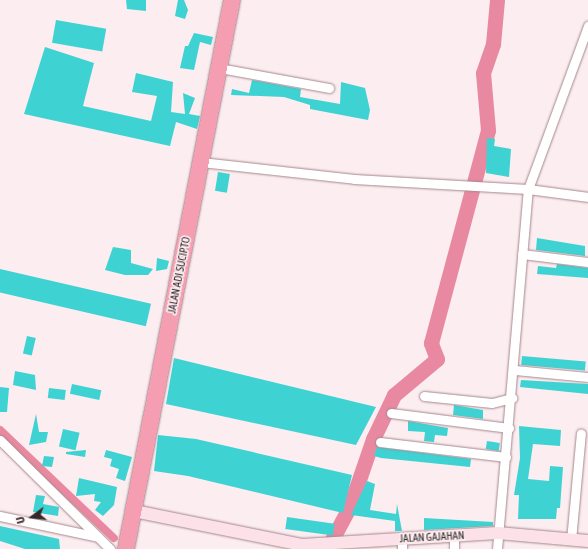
<!DOCTYPE html>
<html>
<head>
<meta charset="utf-8">
<style>
	body { margin:0 }
	#map { position:relative; width:588px; height:549px; overflow:hidden; background:#fbedf0; font-family:"Asap Condensed",sans-serif }
	div>[style] { position:absolute }
	.canal>* { height:8px; margin:-4px; padding:0 4px; transform-origin:4px; border-radius:4px; background:#e989a1 }
	.river>* { height:15px; margin:-7.5px; padding:0 7.5px; transform-origin:7.5px; border-radius:7.5px; background:#e989a1 }
	.building>* { inset:0; background:#3fd2d2; transform-origin:0 0 }
	.roads { filter:drop-shadow(0 0 1px #a6878d) drop-shadow(0 0 1px #a6878d) }
	.street>* { height:9px; margin:-4.5px; padding:0 4.5px; transform-origin:4.5px; border-radius:4.5px; background:#fff }
	.secondary>* { height:12px; margin:-6px; padding:0 6px; transform-origin:6px; border-radius:6px; background:#fce2e8 }
	.highway>* { height:16px; margin:-8px; padding:0 8px; transform-origin:8px; border-radius:8px; background:#f59eb2 }
	span { translate:-50% -50%; white-space:nowrap; text-align:center; line-height:1.15; -webkit-text-stroke:3.5px #fbedf0; paint-order:stroke }
	.street-label { font-size:11px; color:#35282b }
	.north { position:absolute; left:12px; top:497px; width:40px; height:40px; -webkit-text-stroke:3px #fbedf0; paint-order:stroke; rotate:255deg; font-size:11px; font-weight:700; line-height:16px; text-align:center; color:#35282b }
	.north::after { content:''; display:block; margin:auto; width:14px; height:18px; background:#35282b; clip-path:polygon(50% 0,100% 100%,50% 72%,0 100%) }
</style>
</head>
<body>
<div id="map">
	<div class="canal">
		<i style="left:0;top:430px;width:157px;rotate:43.5deg"></i>
	</div>
	<div class="river">
		<i style="left:327px;top:549px;width:49px;rotate:-61.9deg"></i>
		<i style="left:350px;top:506px;width:71px;rotate:-71.1deg"></i>
		<i style="left:373px;top:439px;width:49px;rotate:-64.5deg"></i>
		<i style="left:394px;top:395px;width:56px;rotate:-39.9deg"></i>
		<i style="left:437px;top:359px;width:17px;rotate:-111deg"></i>
		<i style="left:431px;top:343px;width:220px;rotate:-75deg"></i>
		<i style="left:488px;top:130px;width:57px;rotate:-95deg"></i>
		<i style="left:483px;top:73px;width:31px;rotate:-71deg"></i>
		<i style="left:493px;top:44px;width:44px;rotate:-84.8deg"></i>
	</div>
	<div class="building">
		<i style="clip-path:polygon(126px 0,146px 0,146px 11px,127px 9px)"></i>
		<i style="clip-path:polygon(178px 0,184px 0,188px 10px,185px 19px,175px 16px)"></i>
		<i style="left:56px;top:20px;width:51px;height:23px;rotate:10deg"></i>
		<i style="clip-path:polygon(194px 33px,213px 37px,211px 45px,200px 42px,194px 70px,180px 68px,185px 46px,188px 46px)"></i>
		<i style="clip-path:polygon(45px 47px,94px 63px,83px 106px,151px 121px,157px 96px,132px 92px,136px 73px,173px 82px,171px 112px,185px 114px,183px 93px,195px 98px,189px 114px,200px 116px,197px 129px,176px 122px,170px 146px,24px 114px)"></i>
		<i style="clip-path:polygon(252px 80px,301px 89px,300px 97px,340px 104px,341px 82px,365px 88px,370px 110px,368px 120px,310px 109px,310px 105px,284px 97px,231px 95px,232px 89px,249px 93px)"></i>
		<i style="clip-path:polygon(487px 138px,495px 139px,494px 146px,511px 149px,509px 177px,486px 173px)"></i>
		<i style="left:218px;top:172px;width:12px;height:19px;rotate:9deg"></i>
		<i style="clip-path:polygon(537px 238px,585px 246px,585px 256px,536px 250px)"></i>
		<i style="clip-path:polygon(113px 247px,131px 250px,131px 263px,153px 269px,148px 275px,125px 275px,105px 270px)"></i>
		<i style="clip-path:polygon(157px 258px,169px 261px,167px 269px,156px 271px)"></i>
		<i style="clip-path:polygon(557px 264px,588px 268px,588px 278px,537px 274px,538px 266px,556px 268px)"></i>
		<i style="left:0;top:269px;width:155px;height:23px;rotate:13deg"></i>
		<i style="left:27px;top:336px;width:9px;height:18px;rotate:13deg"></i>
		<i style="left:522px;top:356px;width:64px;height:9px;rotate:5deg"></i>
		<i style="clip-path:polygon(174px 358px,376px 407px,356px 445px,166px 404px)"></i>
		<i style="clip-path:polygon(15px 371px,35px 375px,36px 390px,13px 385px)"></i>
		<i style="clip-path:polygon(521px 380px,588px 384px,588px 394px,520px 387px)"></i>
		<i style="left:72px;top:384px;width:30px;height:10px;rotate:12deg"></i>
		<i style="clip-path:polygon(0 387px,9px 388px,7px 412px,0 412px)"></i>
		<i style="left:49px;top:388px;width:17px;height:10px;rotate:7deg"></i>
		<i style="clip-path:polygon(454px 405px,483px 410px,483px 419px,453px 415px)"></i>
		<i style="clip-path:polygon(36px 414px,39px 432px,48px 432px,46px 442px,29px 445px)"></i>
		<i style="clip-path:polygon(408px 421px,448px 428px,447px 436px,435px 435px,434px 442px,424px 441px,425px 432px,408px 431px)"></i>
		<i style="clip-path:polygon(519px 426px,561px 430px,560px 446px,533px 444px,528px 479px,549px 481px,550px 466px,563px 467px,560px 508px,557px 508px,556px 519px,518px 519px,519px 495px,514px 495px,520px 458px)"></i>
		<i style="left:63px;top:429px;width:17px;height:18px;rotate:13deg"></i>
		<i style="clip-path:polygon(158px 435px,196px 439px,352px 475px,343px 513px,188px 476px,154px 471px)"></i>
		<i style="left:487px;top:441px;width:13px;height:8px;rotate:9deg"></i>
		<i style="clip-path:polygon(377px 447px,471px 459px,470px 467px,381px 458px,374px 456px)"></i>
		<i style="clip-path:polygon(86px 450px,85px 457px,66px 454px,66px 452px)"></i>
		<i style="clip-path:polygon(106px 450px,132px 457px,125px 481px,116px 478px,119px 469px,110px 466px,112px 459px,104px 457px)"></i>
		<i style="clip-path:polygon(44px 456px,54px 457px,52px 467px,42px 466px)"></i>
		<i style="clip-path:polygon(79px 478px,117px 487px,114px 505px,103px 516px,95px 510px,101px 502px,94px 501px,95px 494px,76px 496px)"></i>
		<i style="clip-path:polygon(367px 481px,375px 484px,370px 510px,396px 514px,397px 504px,402px 531px,395px 531px,395px 521px,351px 515px)"></i>
		<i style="clip-path:polygon(36px 495px,45px 496px,43px 504px,59px 507px,58px 516px,33px 512px)"></i>
		<i style="left:287px;top:517px;width:48px;height:12px;rotate:8deg"></i>
		<i style="clip-path:polygon(424px 518px,493px 522px,493px 526px,424px 530px)"></i>
		<i style="clip-path:polygon(0 526px,59px 539px,60px 549px,25px 549px,0 541px)"></i>
	</div>
	<div class="roads">
		<div class="street">
			<i style="left:219px;top:68px;width:112px;rotate:10.3deg"></i>
			<i style="left:201px;top:162px;width:154px;rotate:6.3deg"></i>
			<i style="left:354px;top:179px;width:174px;rotate:3.3deg"></i>
			<i style="left:528px;top:189px;width:61px;rotate:7.6deg"></i>
			<i style="left:522px;top:254px;width:66px;rotate:6.9deg"></i>
			<i style="left:515px;top:370px;width:73px;rotate:5.5deg"></i>
			<i style="left:424px;top:396px;width:68px;rotate:5.9deg"></i>
			<i style="left:492px;top:403px;width:21px;rotate:-14deg"></i>
			<i style="left:391px;top:413px;width:119px;rotate:7.2deg"></i>
			<i style="left:0;top:440px;width:155px;rotate:44.7deg"></i>
			<i style="left:380px;top:442px;width:127px;rotate:6.8deg"></i>
			<i style="left:0;top:516px;width:100px;rotate:12.1deg"></i>
			<i style="left:571px;top:540px;width:107px;rotate:-84.7deg"></i>
			<i style="left:402px;top:549px;width:11px;rotate:-90deg"></i>
			<i style="left:454px;top:549px;width:14px;rotate:-90deg"></i>
			<i style="left:497px;top:549px;width:361px;rotate:-85.1deg"></i>
			<i style="left:528px;top:189px;width:174px;rotate:-69.8deg"></i>
		</div>
		<div class="secondary">
			<i style="left:134px;top:511px;width:171px;rotate:11.4deg"></i>
			<i style="left:302px;top:545px;width:196px;rotate:-3.5deg"></i>
			<i style="left:498px;top:533px;width:90px;rotate:5.1deg"></i>
		</div>
		<div class="highway">
			<i style="left:126px;top:549px;width:559px;rotate:-79.07deg"></i>
		</div>
	</div>
	<div class="street-label">
		<span style="left:179px;top:275px;rotate:-79deg">JALAN ADI SUCIPTO</span>
		<span style="left:432px;top:537px;rotate:-3deg">JALAN GAJAHAN</span>
	</div>
	<div class="north">U</div>
</div>
</body>
</html>
